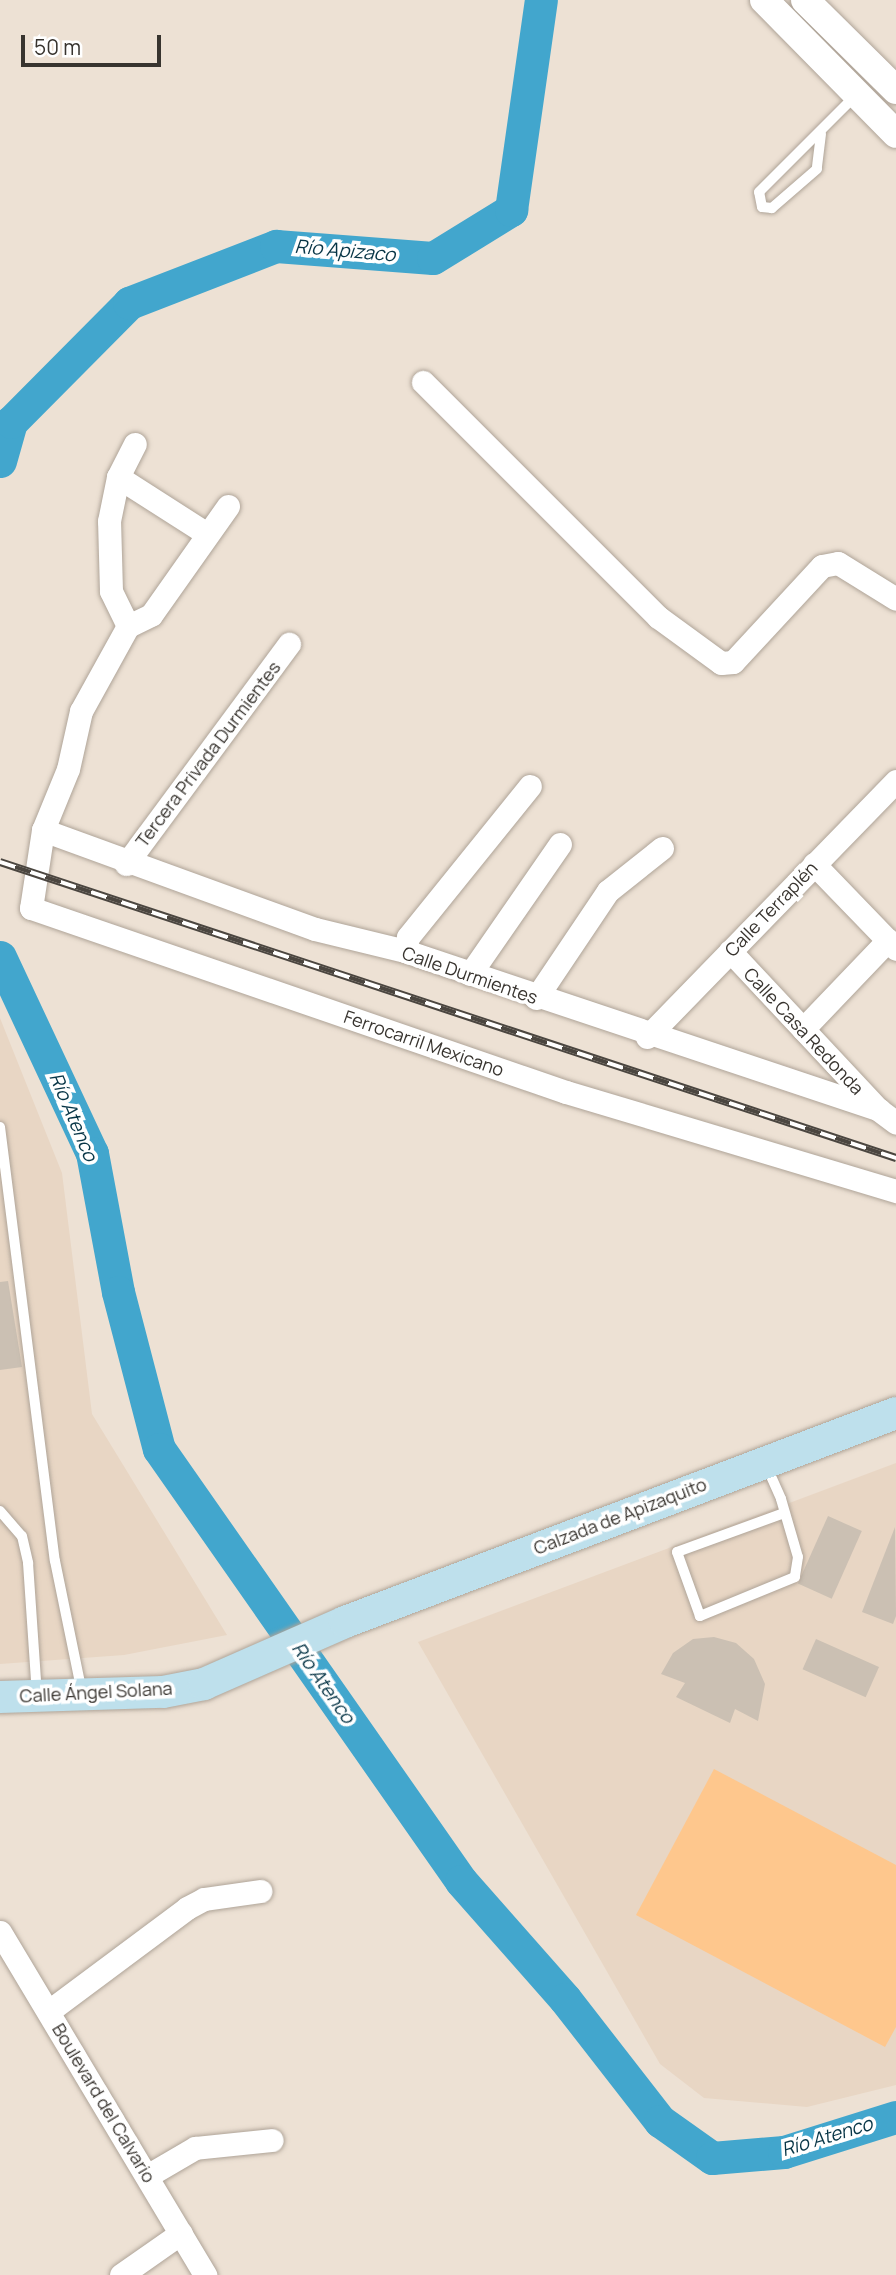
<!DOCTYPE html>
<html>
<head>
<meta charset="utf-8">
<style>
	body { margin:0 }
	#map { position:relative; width:896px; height:2275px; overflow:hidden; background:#ede1d4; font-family:Manrope,sans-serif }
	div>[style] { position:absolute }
	.built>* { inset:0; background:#e8d6c4 }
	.green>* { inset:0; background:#fec78d }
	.river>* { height:33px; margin:-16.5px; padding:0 16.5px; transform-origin:16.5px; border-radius:16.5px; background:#42a6cd }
	.building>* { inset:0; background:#cbc0b3; transform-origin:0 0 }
	.roads { filter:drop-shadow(0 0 2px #afa498) drop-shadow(0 0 2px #afa498) }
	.service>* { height:10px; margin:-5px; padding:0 5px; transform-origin:5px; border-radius:5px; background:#fff }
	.minor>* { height:23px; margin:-11.5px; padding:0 11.5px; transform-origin:11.5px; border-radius:11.5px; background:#fff }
	.tertiary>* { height:28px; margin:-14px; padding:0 14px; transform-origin:14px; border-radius:14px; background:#fff }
	.secondary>* { height:32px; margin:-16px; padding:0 16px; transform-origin:16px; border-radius:16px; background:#bee0ec }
	.rail>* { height:8px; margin-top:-4px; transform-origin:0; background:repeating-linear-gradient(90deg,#fff 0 16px,#4b4640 0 32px); box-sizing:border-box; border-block:2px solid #4b4640 }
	span { translate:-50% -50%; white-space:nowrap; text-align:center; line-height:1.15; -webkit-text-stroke:7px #fff; paint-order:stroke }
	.street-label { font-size:18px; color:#38342f }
	.water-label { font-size:19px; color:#073546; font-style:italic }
	.scale { position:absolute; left:21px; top:35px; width:140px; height:32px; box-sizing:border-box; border:4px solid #38342f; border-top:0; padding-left:9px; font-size:21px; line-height:24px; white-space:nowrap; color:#38342f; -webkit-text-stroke:5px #fff; paint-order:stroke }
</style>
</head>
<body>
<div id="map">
	<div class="built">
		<i style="clip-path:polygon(0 1018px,62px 1173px,92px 1414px,227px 1635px,124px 1655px,0 1664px)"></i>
		<i style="clip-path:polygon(896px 1463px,896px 2085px,807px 2107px,704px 2098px,660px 2064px,418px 1642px)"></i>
	</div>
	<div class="green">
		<i style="clip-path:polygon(714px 1769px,896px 1865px,896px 2027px,885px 2047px,636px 1915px)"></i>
	</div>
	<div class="river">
		<i style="left:0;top:461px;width:41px;rotate:-74.2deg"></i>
		<i style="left:11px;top:422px;width:168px;rotate:-45.2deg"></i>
		<i style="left:129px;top:303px;width:158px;rotate:-21.2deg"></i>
		<i style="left:276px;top:246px;width:157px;rotate:4.4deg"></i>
		<i style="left:433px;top:258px;width:92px;rotate:-31.6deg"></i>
		<i style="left:511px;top:210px;width:212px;rotate:-81.9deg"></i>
		<i style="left:0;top:957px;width:217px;rotate:64.9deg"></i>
		<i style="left:92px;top:1153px;width:141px;rotate:79.4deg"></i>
		<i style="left:118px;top:1292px;width:162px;rotate:75.4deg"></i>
		<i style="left:159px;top:1449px;width:527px;rotate:55.04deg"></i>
		<i style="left:461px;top:1881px;width:157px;rotate:48.6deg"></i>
		<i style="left:565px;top:1999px;width:155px;rotate:52.1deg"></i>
		<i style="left:660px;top:2121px;width:64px;rotate:35.4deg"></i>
		<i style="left:712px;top:2158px;width:72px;rotate:-4.8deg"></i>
		<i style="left:784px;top:2152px;width:117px;rotate:-17.4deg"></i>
	</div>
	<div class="building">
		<i style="clip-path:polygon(8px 1281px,22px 1367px,0 1370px,0 1282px)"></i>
		<i style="left:828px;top:1516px;width:37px;height:74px;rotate:24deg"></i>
		<i style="clip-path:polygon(895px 1527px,896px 1616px,893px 1624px,862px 1612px)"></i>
		<i style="clip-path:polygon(714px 1637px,736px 1643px,754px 1659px,765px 1684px,758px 1721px,735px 1709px,730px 1723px,676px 1697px,685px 1683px,661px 1674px,673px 1653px,693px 1639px)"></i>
		<i style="left:816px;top:1639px;width:69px;height:33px;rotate:24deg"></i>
	</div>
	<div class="roads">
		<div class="service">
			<i style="left:821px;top:134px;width:35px;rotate:97deg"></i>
			<i style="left:817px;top:169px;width:60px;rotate:139.1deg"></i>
			<i style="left:772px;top:208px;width:10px;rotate:-174deg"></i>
			<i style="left:762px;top:207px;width:15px;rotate:-101deg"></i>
			<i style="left:759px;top:192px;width:139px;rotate:-45deg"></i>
			<i style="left:0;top:1127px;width:437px;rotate:82.8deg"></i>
			<i style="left:55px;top:1561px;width:134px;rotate:78.4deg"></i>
			<i style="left:766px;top:1465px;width:37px;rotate:66deg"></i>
			<i style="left:781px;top:1499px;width:60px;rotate:73.7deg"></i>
			<i style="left:798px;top:1557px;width:20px;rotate:99deg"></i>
			<i style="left:795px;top:1577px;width:103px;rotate:157.7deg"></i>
			<i style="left:700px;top:1616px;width:68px;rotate:-109.8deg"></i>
			<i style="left:677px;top:1552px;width:114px;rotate:-20deg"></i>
			<i style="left:0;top:1511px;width:33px;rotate:49deg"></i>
			<i style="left:22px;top:1536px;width:28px;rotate:77deg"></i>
			<i style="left:28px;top:1563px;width:132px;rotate:86.1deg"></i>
		</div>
		<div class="minor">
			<i style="left:423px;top:382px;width:332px;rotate:45deg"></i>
			<i style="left:658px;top:617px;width:78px;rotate:36.1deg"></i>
			<i style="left:721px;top:663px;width:12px;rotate:-5deg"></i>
			<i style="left:733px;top:662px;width:131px;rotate:-47.2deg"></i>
			<i style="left:822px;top:566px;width:16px;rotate:-11deg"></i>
			<i style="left:838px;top:563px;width:68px;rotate:31.8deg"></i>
			<i style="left:118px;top:477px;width:106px;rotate:32.6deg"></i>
			<i style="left:228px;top:506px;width:133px;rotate:125.2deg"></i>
			<i style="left:151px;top:615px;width:25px;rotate:154deg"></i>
			<i style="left:128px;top:626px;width:97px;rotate:118.9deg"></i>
			<i style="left:81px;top:711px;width:59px;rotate:102.6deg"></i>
			<i style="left:68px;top:769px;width:66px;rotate:112.3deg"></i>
			<i style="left:43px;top:830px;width:79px;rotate:98.7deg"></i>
			<i style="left:31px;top:908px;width:566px;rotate:18.98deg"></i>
			<i style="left:566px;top:1092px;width:345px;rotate:16.7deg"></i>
			<i style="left:128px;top:626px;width:39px;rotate:-116deg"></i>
			<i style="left:111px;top:591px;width:70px;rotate:-91.6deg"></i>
			<i style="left:109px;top:521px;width:45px;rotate:-78.4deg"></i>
			<i style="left:118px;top:477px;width:37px;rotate:-63deg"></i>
			<i style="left:43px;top:830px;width:289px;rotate:20deg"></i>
			<i style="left:315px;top:929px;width:93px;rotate:13.7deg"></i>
			<i style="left:405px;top:951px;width:500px;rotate:18.5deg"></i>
			<i style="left:879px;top:1110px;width:21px;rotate:37deg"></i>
			<i style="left:126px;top:864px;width:274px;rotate:-53.5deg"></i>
			<i style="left:814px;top:864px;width:118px;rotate:46deg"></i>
			<i style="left:405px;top:951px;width:14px;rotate:-78deg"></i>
			<i style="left:408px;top:937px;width:194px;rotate:-51.1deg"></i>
			<i style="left:730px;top:951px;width:215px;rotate:46.9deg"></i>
			<i style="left:470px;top:974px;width:158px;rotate:-55.3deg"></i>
			<i style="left:536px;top:998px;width:129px;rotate:-56.1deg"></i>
			<i style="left:608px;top:891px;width:69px;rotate:-38.5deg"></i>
			<i style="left:803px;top:1029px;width:123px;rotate:-46.3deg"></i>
			<i style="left:647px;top:1037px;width:357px;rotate:-45.8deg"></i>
			<i style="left:0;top:1932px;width:400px;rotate:59.1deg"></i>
			<i style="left:49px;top:2011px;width:172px;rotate:-36.7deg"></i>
			<i style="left:187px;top:1908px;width:19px;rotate:-28deg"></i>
			<i style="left:204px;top:1899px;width:57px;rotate:-8.1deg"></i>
			<i style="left:147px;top:2176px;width:56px;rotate:-30.3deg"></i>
			<i style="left:195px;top:2148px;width:77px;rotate:-5.9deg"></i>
			<i style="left:121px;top:2275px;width:73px;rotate:-35deg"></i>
		</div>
		<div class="tertiary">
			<i style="left:764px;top:0;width:188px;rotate:45.4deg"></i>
			<i style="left:805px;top:0;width:128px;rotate:44.7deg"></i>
		</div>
		<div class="secondary">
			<i style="left:0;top:1697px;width:163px;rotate:-1.8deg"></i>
			<i style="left:163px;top:1692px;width:42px;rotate:-11deg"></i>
			<i style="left:204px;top:1684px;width:154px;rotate:-23.7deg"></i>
			<i style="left:345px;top:1622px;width:589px;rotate:-20.77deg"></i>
		</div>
	</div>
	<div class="rail">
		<i style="left:0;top:862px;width:944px;rotate:18.28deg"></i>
	</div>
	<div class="street-label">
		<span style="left:208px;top:754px;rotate:-53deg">Tercera Privada Durmientes</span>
		<span style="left:771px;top:909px;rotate:-46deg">Calle Terraplén</span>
		<span style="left:470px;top:975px;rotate:19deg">Calle Durmientes</span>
		<span style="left:804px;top:1031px;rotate:47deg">Calle Casa Redonda</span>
		<span style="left:424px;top:1043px;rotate:19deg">Ferrocarril Mexicano</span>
		<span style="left:620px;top:1516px;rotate:-21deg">Calzada de Apizaquito</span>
		<span style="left:96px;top:1692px;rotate:-3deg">Calle Ángel Solana</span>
		<span style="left:104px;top:2103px;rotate:59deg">Boulevard del Calvario</span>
	</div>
	<div class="water-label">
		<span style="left:345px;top:251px;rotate:5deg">Río Apizaco</span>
		<span style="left:73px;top:1117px;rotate:67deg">Río Atenco</span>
		<span style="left:323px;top:1683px;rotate:55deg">Río Atenco</span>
		<span style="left:827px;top:2137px;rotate:-17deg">Río Atenco</span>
	</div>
	<div class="scale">50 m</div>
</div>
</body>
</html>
